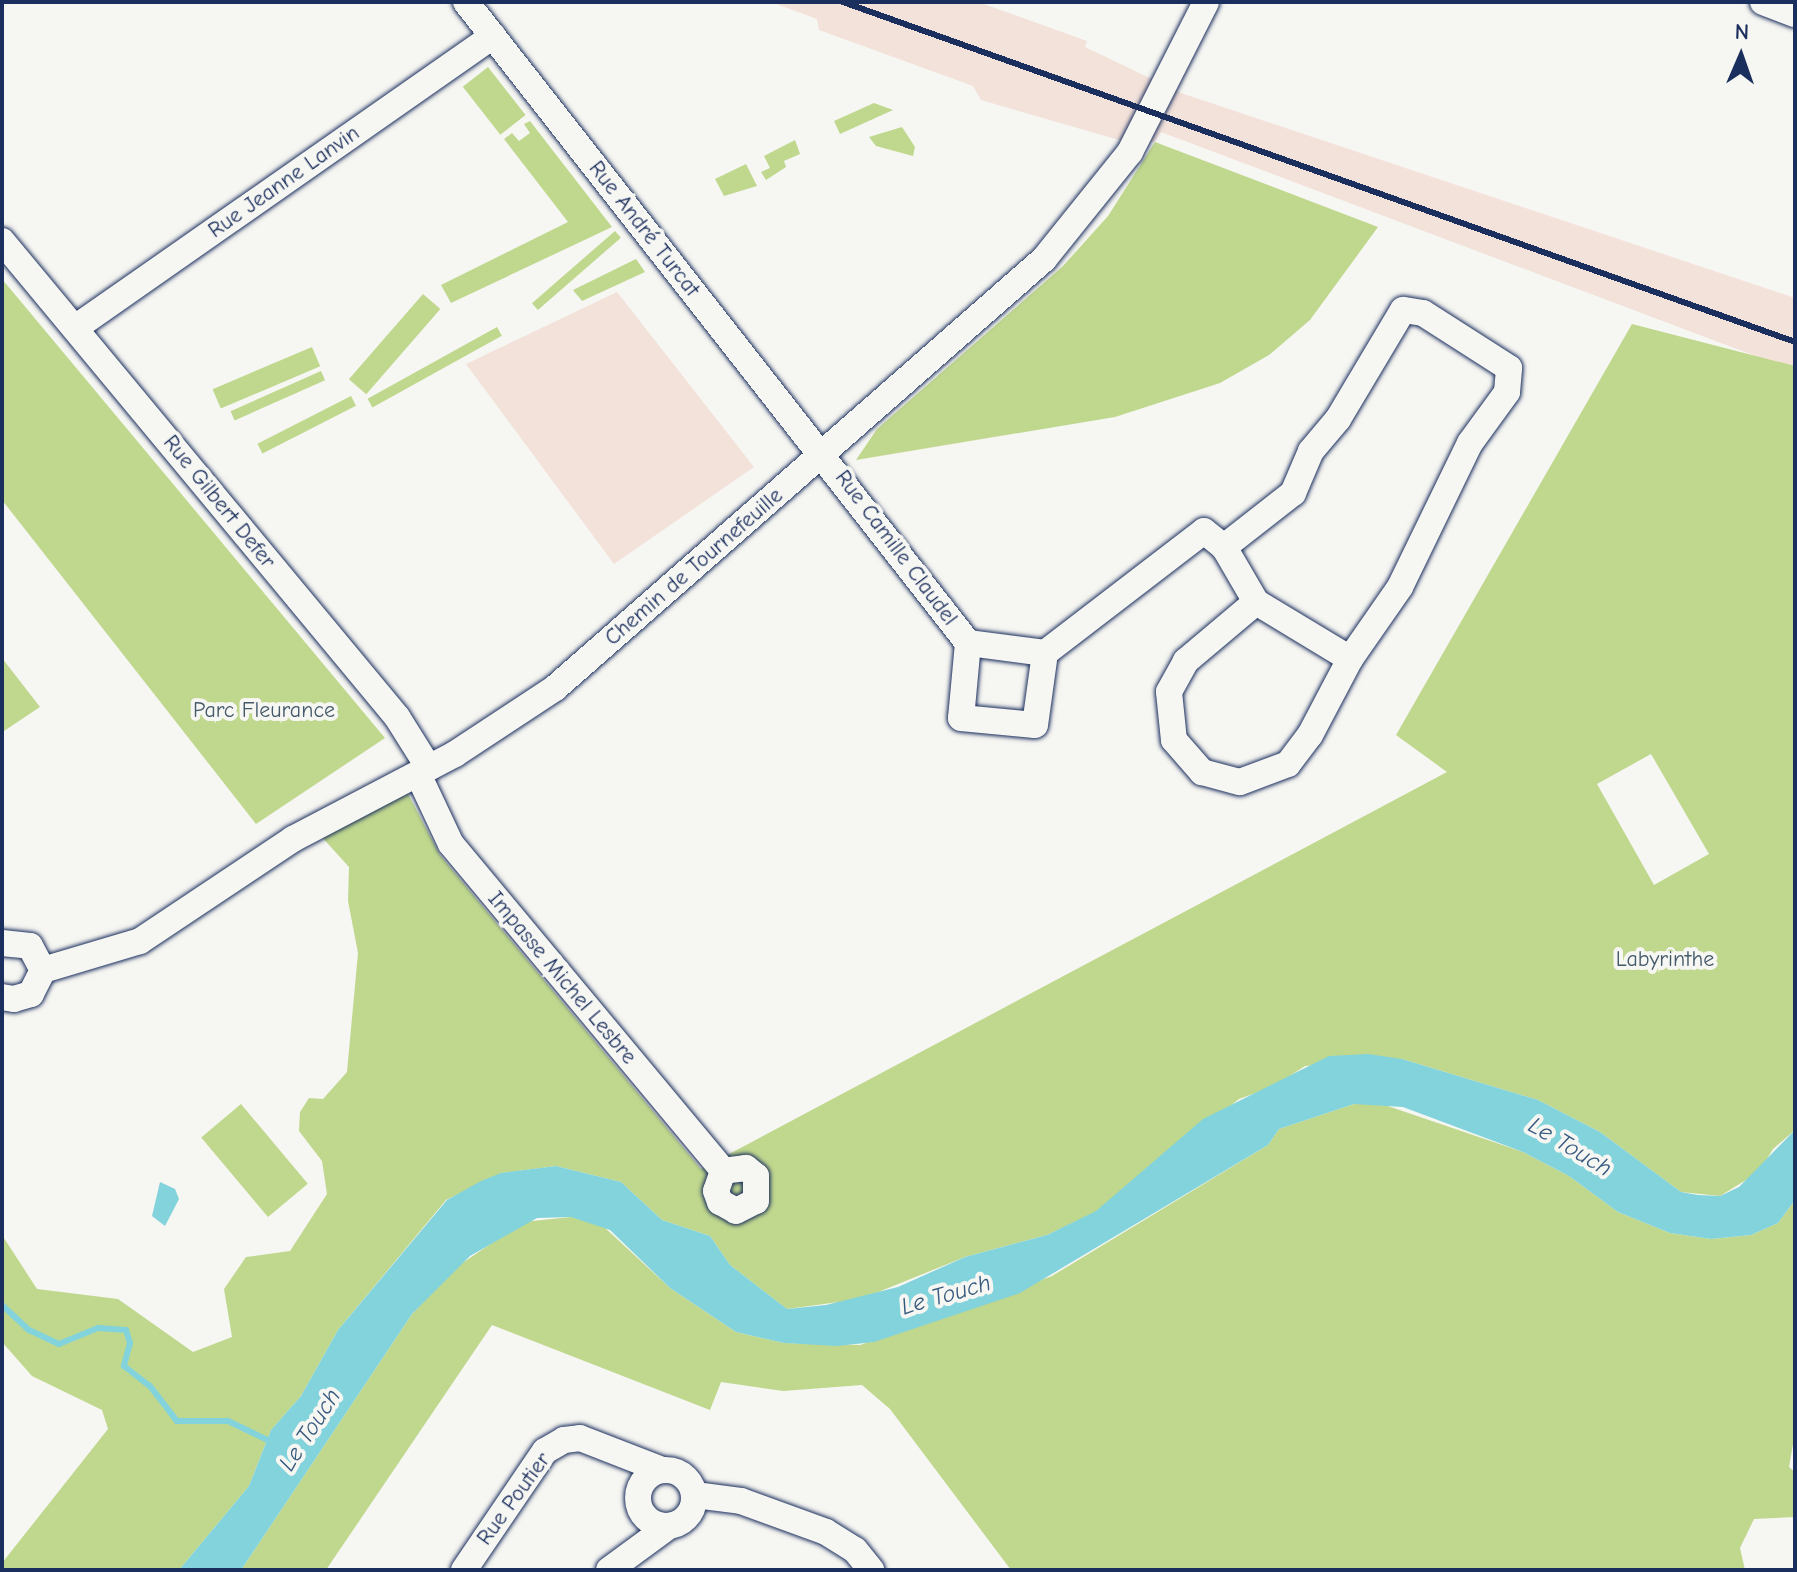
<!DOCTYPE html>
<html>
<head>
<meta charset="utf-8">
<style>
	body { margin:0 }
	#map { position:relative; width:1797px; height:1572px; overflow:hidden; background:#f6f6f2; font-family:"Comic Neue",sans-serif }
	div>[style] { position:absolute }
	.built>* { inset:0; background:#f3e2da }
	.green>* { inset:0; background:#c0d88e; transform-origin:0 0 }
	.water>* { inset:0; background:#82d3dc }
	.stream>* { height:6px; margin:-3px; padding:0 3px; transform-origin:3px; border-radius:3px; background:#82d3dc }
	.roads { filter:drop-shadow(0 0 2px #1b2f5e) drop-shadow(0 0 2px #1b2f5e) }
	.minor>* { height:26px; margin:-13px; padding:0 13px; transform-origin:13px; border-radius:13px; background:#f6f6f2 }
	.minor>.ring { margin:-13px; padding:0; box-sizing:content-box; background:none; border:26px solid #f6f6f2; border-radius:50% }
	.rail>* { height:6px; margin:-3px; padding:0 3px; transform-origin:3px; border-radius:3px; background:#1b2f5e }
	span { translate:-50% -50%; white-space:nowrap; text-align:center; line-height:1.15; -webkit-text-stroke:8px #f6f6f2; paint-order:stroke }
	.street-label { font-size:22px; color:#1b2f5e }
	.park-label { font-size:22px; color:#44596a }
	.water-label { font-size:24px; color:#35587e; font-style:italic }
	.frame { position:absolute; inset:0; border:4px solid #1b2f5e; pointer-events:none }
	.north { position:absolute; left:1701px; top:16px; width:80px; height:80px; -webkit-text-stroke:6px #f6f6f2; paint-order:stroke; rotate:2deg; font-size:22px; font-weight:700; line-height:32px; text-align:center; color:#1b2f5e }
	.north::after { content:''; display:block; margin:auto; width:28px; height:36px; background:#1b2f5e; clip-path:polygon(50% 0,100% 100%,50% 72%,0 100%) }
</style>
</head>
<body>
<div id="map">
	<div class="built">
		<i style="clip-path:polygon(771px 2px,978px 2px,1087px 41px,1085px 47px,1181px 93px,1795px 298px,1795px 371px,1161px 132px,1155px 142px,1126px 142px,981px 100px,973px 86px,819px 30px,817px 19px)"></i>
		<i style="clip-path:polygon(617px 292px,754px 467px,614px 564px,466px 364px)"></i>
	</div>
	<div class="green">
		<i style="left:488px;top:67px;width:61px;height:32px;rotate:52deg"></i>
		<i style="clip-path:polygon(874px 103px,893px 110px,840px 134px,834px 121px)"></i>
		<i style="clip-path:polygon(530px 121px,612px 227px,451px 303px,441px 285px,568px 222px,504px 139px,512px 133px,519px 141px,530px 133px,524px 124px)"></i>
		<i style="clip-path:polygon(902px 127px,915px 147px,913px 156px,876px 146px,869px 137px)"></i>
		<i style="clip-path:polygon(795px 140px,800px 154px,784px 161px,786px 167px,766px 180px,761px 172px,770px 168px,764px 156px)"></i>
		<i style="clip-path:polygon(1155px 142px,1378px 227px,1310px 320px,1269px 355px,1220px 383px,1115px 417px,856px 460px,877px 429px,1063px 266px,1108px 216px)"></i>
		<i style="clip-path:polygon(746px 164px,757px 186px,724px 196px,715px 179px)"></i>
		<i style="left:615px;top:231px;width:9px;height:110px;rotate:49deg"></i>
		<i style="clip-path:polygon(636px 259px,645px 272px,582px 301px,573px 290px)"></i>
		<i style="clip-path:polygon(2px 279px,385px 738px,256px 824px,2px 500px)"></i>
		<i style="left:423px;top:294px;width:23px;height:113px;rotate:41deg"></i>
		<i style="clip-path:polygon(evenodd,1632px 324px,1795px 366px,1795px 1130px,1773px 1149px,1759px 1172px,1720px 1196px,1681px 1192px,1600px 1132px,1538px 1100px,1402px 1059px,1305px 1066px,1273px 1087px,1239px 1099px,1096px 1212px,1047px 1235px,965px 1257px,861px 1299px,787px 1309px,730px 1265px,710px 1236px,662px 1220px,621px 1182px,556px 1166px,502px 1173px,446px 1200px,338px 1330px,301px 1396px,271px 1430px,249px 1486px,179px 1570px,2px 1570px,2px 1563px,108px 1429px,102px 1410px,32px 1376px,2px 1342px,2px 1235px,37px 1289px,118px 1299px,193px 1352px,232px 1337px,224px 1289px,246px 1257px,290px 1251px,327px 1194px,322px 1161px,299px 1131px,300px 1112px,309px 1098px,323px 1099px,347px 1072px,358px 953px,348px 901px,349px 867px,319px 834px,407px 792px,440px 855px,701px 1169px,1447px 772px,1396px 735px,1632px 324px,1651px 754px,1709px 854px,1654px 885px,1597px 784px,1651px 754px)"></i>
		<i style="left:497px;top:327px;width:10px;height:148px;rotate:61deg"></i>
		<i style="left:312px;top:347px;width:21px;height:108px;rotate:67deg"></i>
		<i style="left:321px;top:371px;width:10px;height:99px;rotate:66deg"></i>
		<i style="left:351px;top:396px;width:11px;height:105px;rotate:63deg"></i>
		<i style="clip-path:polygon(2px 658px,40px 707px,4px 731px,2px 727px)"></i>
		<i style="clip-path:polygon(1376px 1102px,1523px 1152px,1569px 1176px,1618px 1212px,1670px 1233px,1711px 1239px,1751px 1235px,1778px 1223px,1795px 1200px,1795px 1433px,1789px 1467px,1795px 1472px,1795px 1517px,1754px 1519px,1740px 1548px,1745px 1570px,1011px 1570px,890px 1409px,862px 1385px,783px 1391px,721px 1382px,710px 1410px,492px 1325px,326px 1570px,241px 1570px,412px 1314px,455px 1268px,523px 1222px,571px 1217px,603px 1226px,670px 1288px,736px 1332px,784px 1343px,860px 1345px,1052px 1276px,1268px 1145px,1279px 1129px,1354px 1104px)"></i>
		<i style="left:241px;top:1104px;width:104px;height:52px;rotate:50deg"></i>
	</div>
	<div class="water">
		<i style="clip-path:polygon(1368px 1054px,1402px 1059px,1538px 1100px,1600px 1132px,1681px 1192px,1698px 1195px,1720px 1196px,1739px 1187px,1795px 1130px,1795px 1200px,1778px 1223px,1751px 1235px,1711px 1239px,1670px 1233px,1618px 1212px,1569px 1176px,1523px 1152px,1403px 1107px,1354px 1104px,1279px 1129px,1268px 1145px,1020px 1293px,874px 1342px,837px 1346px,784px 1343px,736px 1332px,670px 1288px,610px 1230px,571px 1217px,537px 1218px,470px 1256px,412px 1314px,241px 1570px,179px 1570px,249px 1486px,271px 1430px,301px 1396px,338px 1330px,447px 1200px,481px 1181px,501px 1173px,556px 1166px,621px 1182px,662px 1220px,710px 1236px,730px 1265px,787px 1309px,826px 1305px,898px 1287px,965px 1257px,1047px 1235px,1096px 1211px,1203px 1119px,1329px 1056px)"></i>
		<i style="clip-path:polygon(160px 1182px,175px 1189px,179px 1199px,165px 1226px,152px 1216px)"></i>
	</div>
	<div class="stream">
		<i style="left:2px;top:1305px;width:37px;rotate:43deg"></i>
		<i style="left:29px;top:1330px;width:33px;rotate:25deg"></i>
		<i style="left:59px;top:1344px;width:42px;rotate:-22.3deg"></i>
		<i style="left:98px;top:1328px;width:28px;rotate:4deg"></i>
		<i style="left:126px;top:1330px;width:14px;rotate:73deg"></i>
		<i style="left:130px;top:1343px;width:24px;rotate:105deg"></i>
		<i style="left:124px;top:1366px;width:33px;rotate:38deg"></i>
		<i style="left:150px;top:1386px;width:44px;rotate:52.4deg"></i>
		<i style="left:177px;top:1421px;width:51px"></i>
		<i style="left:228px;top:1421px;width:53px;rotate:25.6deg"></i>
	</div>
	<div class="roads">
		<div class="minor">
			<i style="left:466px;top:2px;width:814px;rotate:51.93deg"></i>
			<i style="left:968px;top:643px;width:75px;rotate:95.3deg"></i>
			<i style="left:961px;top:718px;width:74px;rotate:5.4deg"></i>
			<i style="left:1035px;top:725px;width:73px;rotate:-82.1deg"></i>
			<i style="left:1045px;top:653px;width:78px;rotate:-172.6deg"></i>
			<i style="left:1763px;top:2px;width:34px;rotate:21deg"></i>
			<i style="left:2px;top:241px;width:619px;rotate:50.31deg"></i>
			<i style="left:397px;top:717px;width:60px;rotate:57.9deg"></i>
			<i style="left:75px;top:328px;width:510px;rotate:-34.94deg"></i>
			<i style="left:1256px;top:602px;width:92px;rotate:139.9deg"></i>
			<i style="left:1186px;top:661px;width:35px;rotate:119deg"></i>
			<i style="left:1169px;top:692px;width:48px;rotate:84.1deg"></i>
			<i style="left:1174px;top:740px;width:43px;rotate:48.8deg"></i>
			<i style="left:1202px;top:772px;width:39px;rotate:15deg"></i>
			<i style="left:1240px;top:782px;width:51px;rotate:-20.6deg"></i>
			<i style="left:1288px;top:764px;width:36px;rotate:-53deg"></i>
			<i style="left:1310px;top:735px;width:86px;rotate:-62.2deg"></i>
			<i style="left:1045px;top:653px;width:200px;rotate:-37.5deg"></i>
			<i style="left:1204px;top:531px;width:26px;rotate:39deg"></i>
			<i style="left:1224px;top:547px;width:64px;rotate:59.8deg"></i>
			<i style="left:1256px;top:602px;width:110px;rotate:31.2deg"></i>
			<i style="left:1350px;top:659px;width:88px;rotate:-55.2deg"></i>
			<i style="left:1400px;top:587px;width:160px;rotate:-64.1deg"></i>
			<i style="left:1470px;top:443px;width:63px;rotate:-54deg"></i>
			<i style="left:1507px;top:392px;width:24px;rotate:-85deg"></i>
			<i style="left:1509px;top:368px;width:102px;rotate:-147.4deg"></i>
			<i style="left:1423px;top:313px;width:20px;rotate:-171deg"></i>
			<i style="left:1403px;top:310px;width:127px;rotate:120.8deg"></i>
			<i style="left:1338px;top:419px;width:42px;rotate:130.2deg"></i>
			<i style="left:1311px;top:451px;width:46px;rotate:113.2deg"></i>
			<i style="left:1293px;top:493px;width:88px;rotate:142deg"></i>
			<i style="left:418px;top:774px;width:77px;rotate:64.8deg"></i>
			<i style="left:451px;top:844px;width:425px;rotate:50.2deg"></i>
			<i style="left:723px;top:1171px;width:21px;rotate:109deg"></i>
			<i style="left:716px;top:1191px;width:12px;rotate:70deg"></i>
			<i style="left:720px;top:1202px;width:18px;rotate:29deg"></i>
			<i style="left:736px;top:1211px;width:22px;rotate:-27deg"></i>
			<i style="left:756px;top:1201px;width:25px;rotate:-90deg"></i>
			<i style="left:756px;top:1176px;width:13px;rotate:-141deg"></i>
			<i style="left:746px;top:1168px;width:23px;rotate:173deg"></i>
			<i style="left:2px;top:943px;width:28px;rotate:6deg"></i>
			<i style="left:30px;top:946px;width:27px;rotate:62deg"></i>
			<i style="left:43px;top:970px;width:27px;rotate:117deg"></i>
			<i style="left:31px;top:994px;width:18px;rotate:164deg"></i>
			<i style="left:14px;top:999px;width:12px;rotate:-171deg"></i>
			<i style="left:43px;top:970px;width:101px;rotate:-16.6deg"></i>
			<i style="left:140px;top:941px;width:184px;rotate:-33.7deg"></i>
			<i style="left:293px;top:839px;width:183px;rotate:-27.7deg"></i>
			<i style="left:455px;top:754px;width:120px;rotate:-33.4deg"></i>
			<i style="left:555px;top:688px;width:651px;rotate:-41.26deg"></i>
			<i style="left:1044px;top:259px;width:137px;rotate:-51.2deg"></i>
			<i style="left:1130px;top:152px;width:168px;rotate:-63.1deg"></i>
			<i class="ring" style="left:638px;top:1470px;width:30px;height:30px"></i>
			<i style="left:695px;top:1495px;width:46px;rotate:7.4deg"></i>
			<i style="left:741px;top:1501px;width:90px;rotate:20deg"></i>
			<i style="left:826px;top:1532px;width:34px;rotate:32deg"></i>
			<i style="left:855px;top:1550px;width:26px;rotate:51deg"></i>
			<i style="left:464px;top:1570px;width:144px;rotate:-55.8deg"></i>
			<i style="left:545px;top:1451px;width:22px;rotate:-30deg"></i>
			<i style="left:564px;top:1440px;width:16px;rotate:-7deg"></i>
			<i style="left:580px;top:1438px;width:88px;rotate:21.3deg"></i>
			<i style="left:609px;top:1570px;width:74px;rotate:-36.3deg"></i>
		</div>
	</div>
	<div class="rail">
		<i style="left:843px;top:2px;width:1011px;rotate:19.65deg"></i>
	</div>
	<div class="street-label">
		<span style="left:284px;top:182px;rotate:-35deg">Rue Jeanne Lanvin</span>
		<span style="left:644px;top:229px;rotate:52deg">Rue André Turcat</span>
		<span style="left:219px;top:502px;rotate:51deg">Rue Gilbert Defer</span>
		<span style="left:896px;top:548px;rotate:53deg">Rue Camille Claudel</span>
		<span style="left:694px;top:567px;rotate:-41deg">Chemin de Tournefeuille</span>
		<span style="left:562px;top:978px;rotate:50deg">Impasse Michel Lesbre</span>
		<span style="left:514px;top:1499px;rotate:-54deg">Rue Poutier</span>
	</div>
	<div class="park-label">
		<span style="left:264px;top:711px">Parc Fleurance</span>
		<span style="left:1665px;top:960px">Labyrinthe</span>
	</div>
	<div class="water-label">
		<span style="left:1570px;top:1147px;rotate:31deg">Le Touch</span>
		<span style="left:946px;top:1295px;rotate:-16deg">Le Touch</span>
		<span style="left:310px;top:1430px;rotate:-57deg">Le Touch</span>
	</div>
	<div class="frame"></div>
	<div class="north">N</div>
</div>
</body>
</html>
